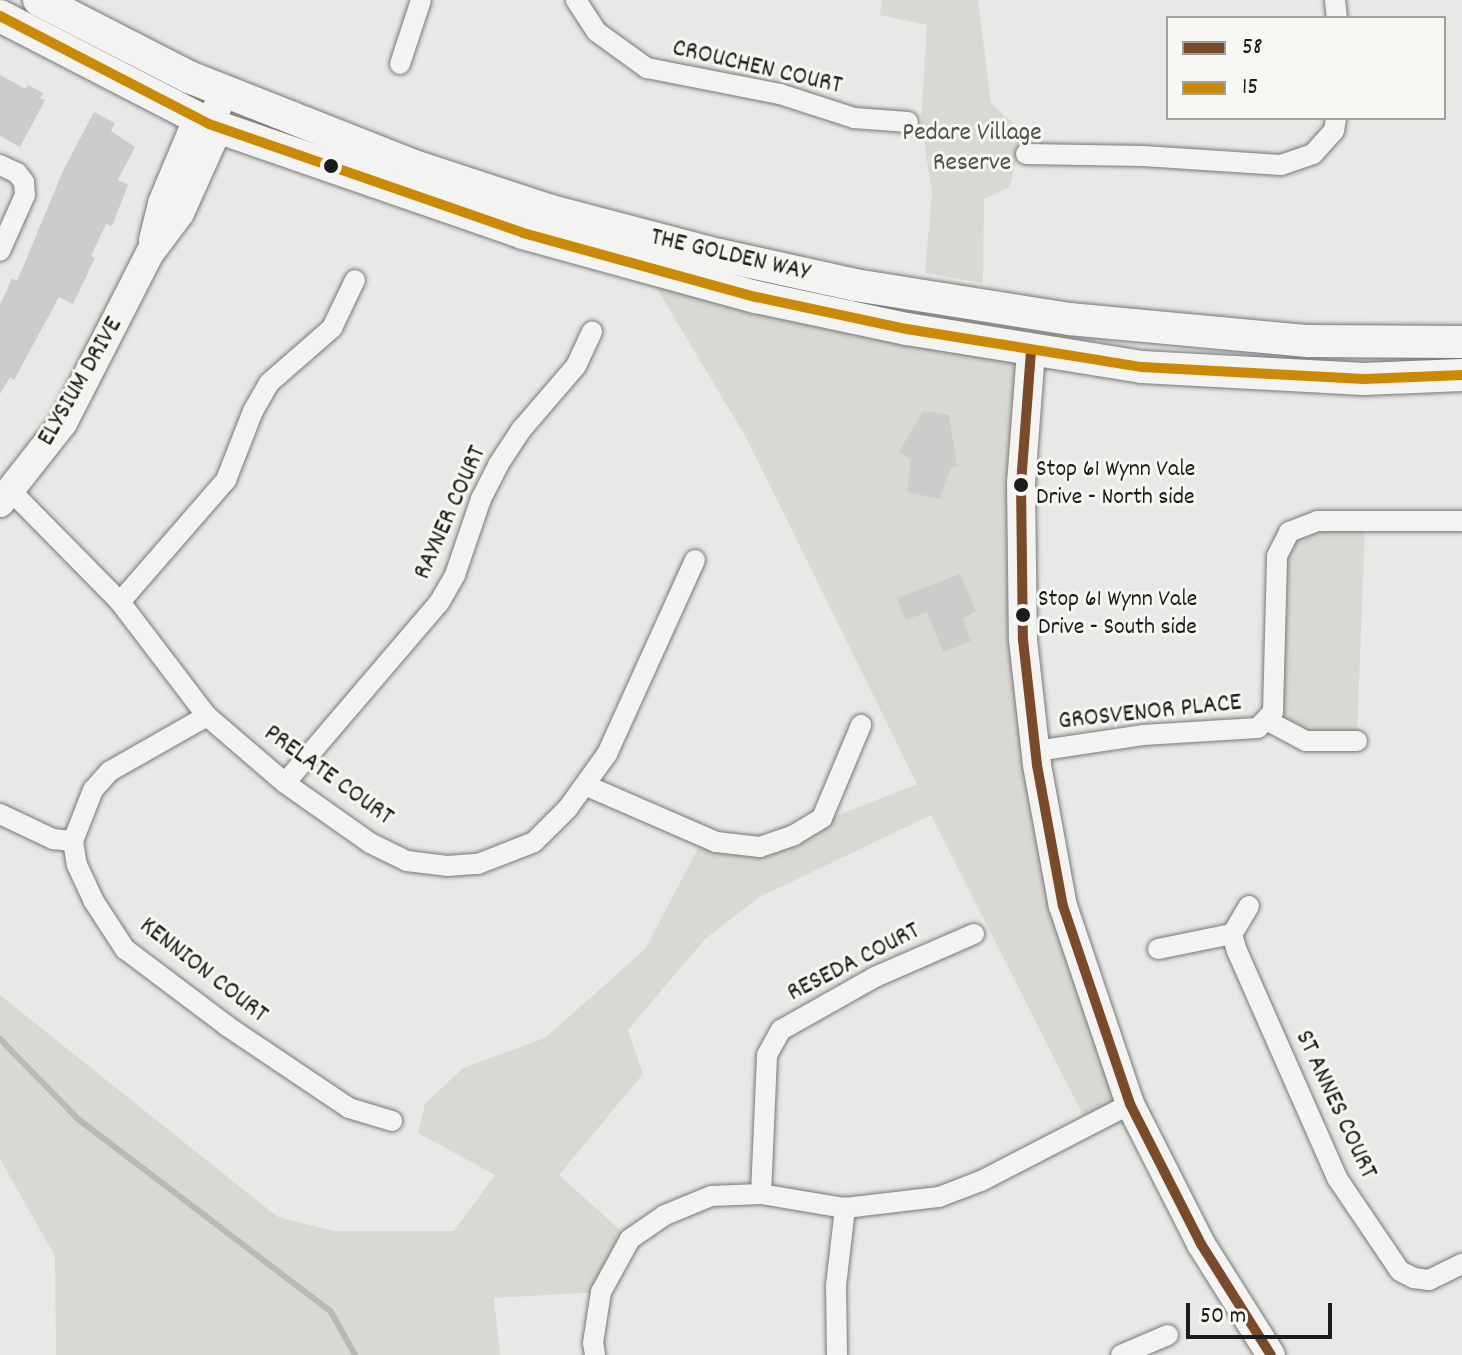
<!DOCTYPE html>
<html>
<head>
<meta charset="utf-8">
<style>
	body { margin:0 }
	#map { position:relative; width:1462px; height:1355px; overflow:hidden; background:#e8e8e6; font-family:Dekko,sans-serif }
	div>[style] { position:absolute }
	.built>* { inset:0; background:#d8d8d5 }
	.stream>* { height:6px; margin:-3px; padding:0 3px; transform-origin:3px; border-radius:3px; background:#b8b8b6 }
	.building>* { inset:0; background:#ccccca }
	.roads { filter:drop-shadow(0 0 2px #787877) drop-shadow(0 0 2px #787877) }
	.street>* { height:20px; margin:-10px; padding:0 10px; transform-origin:10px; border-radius:10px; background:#f3f3f1 }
	.secondary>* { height:28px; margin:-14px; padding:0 14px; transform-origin:14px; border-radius:14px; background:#f3f3f1 }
	.primary>* { height:32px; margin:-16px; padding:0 16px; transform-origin:16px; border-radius:16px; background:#f3f3f1 }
	.bus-1>* { height:10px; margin:-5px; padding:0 5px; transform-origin:5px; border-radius:5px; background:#7a4b2a }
	.bus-2>* { height:10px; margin:-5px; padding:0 5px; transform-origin:5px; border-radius:5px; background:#cb8a06 }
	.dots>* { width:22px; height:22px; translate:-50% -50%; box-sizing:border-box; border:4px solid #f6f6f2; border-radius:50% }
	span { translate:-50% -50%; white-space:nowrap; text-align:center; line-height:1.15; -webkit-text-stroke:6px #f6f6f2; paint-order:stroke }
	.bus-label { font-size:24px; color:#1c1c1c }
	.left { translate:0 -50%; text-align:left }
	.street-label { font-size:26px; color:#1c1c1c }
	.park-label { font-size:26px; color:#51514f }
	.legend { position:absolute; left:1166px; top:16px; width:280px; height:104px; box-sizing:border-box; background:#f6f6f2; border:2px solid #9f9f9c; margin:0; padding:10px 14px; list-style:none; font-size:24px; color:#1c1c1c }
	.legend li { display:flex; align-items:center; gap:16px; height:40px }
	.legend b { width:40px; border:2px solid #9f9f9c }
	.scale { position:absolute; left:1186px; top:1303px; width:146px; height:36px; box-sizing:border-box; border:4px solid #1c1c1c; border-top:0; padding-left:10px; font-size:24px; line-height:28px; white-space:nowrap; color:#1c1c1c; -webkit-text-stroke:6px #f6f6f2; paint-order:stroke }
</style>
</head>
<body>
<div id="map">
	<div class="built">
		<i style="clip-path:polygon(882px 0,978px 0,991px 103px,1022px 132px,1010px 187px,984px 199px,983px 283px,925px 273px,932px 193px,921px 122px,927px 25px,880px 15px)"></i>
		<i style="clip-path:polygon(644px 267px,1031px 351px,1037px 765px,1130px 1104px,1088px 1125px,931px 815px,758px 898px,705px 939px,628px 1030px,643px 1074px,559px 1175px,630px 1239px,601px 1292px,494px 1298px,500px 1355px,56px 1355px,55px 1256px,0 1159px,0 995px,278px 1217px,334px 1231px,454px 1231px,495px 1175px,418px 1133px,425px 1104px,463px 1068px,545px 1038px,645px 949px,704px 837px,760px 846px,917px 784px,747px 439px)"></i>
		<i style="clip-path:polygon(1365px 521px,1357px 741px,1298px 739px,1273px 712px,1289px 532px)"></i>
	</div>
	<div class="stream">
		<i style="left:0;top:1039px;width:112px;rotate:45.7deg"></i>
		<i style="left:78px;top:1119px;width:318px;rotate:37.3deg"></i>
		<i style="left:331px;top:1312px;width:49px;rotate:60.8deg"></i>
	</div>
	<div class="building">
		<i style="clip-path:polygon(0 75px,26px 89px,28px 85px,43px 93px,40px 98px,45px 100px,20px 147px,0 136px)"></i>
		<i style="clip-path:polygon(94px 112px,115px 123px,111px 131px,135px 147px,118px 180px,128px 185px,112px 226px,106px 224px,91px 256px,95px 258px,73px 304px,59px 297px,14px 380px,10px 377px,0 394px,0 305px,12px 278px,17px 281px,63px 171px)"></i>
		<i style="clip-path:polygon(923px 411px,949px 415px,957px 467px,951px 467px,940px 499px,907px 492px,911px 459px,899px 452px)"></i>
		<i style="clip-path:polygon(960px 574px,976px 611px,963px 619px,971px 641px,943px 652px,927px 612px,906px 620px,897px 598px)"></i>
	</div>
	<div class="roads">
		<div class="street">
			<i style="left:576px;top:0;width:38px;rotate:57deg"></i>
			<i style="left:597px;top:32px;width:62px;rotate:35.8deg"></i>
			<i style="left:647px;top:68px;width:136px;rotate:11.1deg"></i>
			<i style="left:780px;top:94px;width:78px;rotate:18deg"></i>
			<i style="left:854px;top:118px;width:54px;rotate:4.2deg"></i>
			<i style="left:1335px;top:0;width:18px;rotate:84deg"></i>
			<i style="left:400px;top:64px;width:67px;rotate:-71.8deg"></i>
			<i style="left:1026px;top:154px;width:117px;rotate:1deg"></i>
			<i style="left:1143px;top:156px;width:138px;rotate:3.7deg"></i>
			<i style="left:1281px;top:165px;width:34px;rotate:-19deg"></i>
			<i style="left:1313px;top:154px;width:31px;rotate:-48deg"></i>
			<i style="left:1334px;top:131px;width:13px;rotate:-81deg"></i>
			<i style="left:0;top:165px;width:19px;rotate:25deg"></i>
			<i style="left:17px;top:173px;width:11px;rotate:52deg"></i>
			<i style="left:24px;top:182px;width:13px;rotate:86deg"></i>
			<i style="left:25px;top:195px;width:61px;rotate:114.1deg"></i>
			<i style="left:12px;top:492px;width:154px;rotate:45.5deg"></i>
			<i style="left:120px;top:602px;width:143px;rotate:52.7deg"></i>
			<i style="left:207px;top:716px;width:103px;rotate:40.7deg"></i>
			<i style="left:285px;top:783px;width:104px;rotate:35.2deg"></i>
			<i style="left:370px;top:843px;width:41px;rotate:25.9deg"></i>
			<i style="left:407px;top:861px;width:40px;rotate:7.1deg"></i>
			<i style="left:447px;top:866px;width:31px;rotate:-4deg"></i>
			<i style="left:478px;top:864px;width:60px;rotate:-21.4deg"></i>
			<i style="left:534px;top:842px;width:48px;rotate:-45deg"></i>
			<i style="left:568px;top:808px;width:67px;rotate:-54.2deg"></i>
			<i style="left:607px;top:754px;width:213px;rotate:-65.6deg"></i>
			<i style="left:120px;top:602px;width:162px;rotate:-49deg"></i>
			<i style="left:226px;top:480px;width:74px;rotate:-68.6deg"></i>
			<i style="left:253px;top:411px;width:32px;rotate:-60deg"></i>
			<i style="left:269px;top:383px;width:84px;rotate:-41.1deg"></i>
			<i style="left:332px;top:328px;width:53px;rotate:-64.4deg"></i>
			<i style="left:207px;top:716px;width:112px;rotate:150.4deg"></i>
			<i style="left:110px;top:771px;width:25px;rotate:132deg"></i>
			<i style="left:93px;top:790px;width:55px;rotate:111.4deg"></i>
			<i style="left:73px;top:841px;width:24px;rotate:81deg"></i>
			<i style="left:77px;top:865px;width:38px;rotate:65deg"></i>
			<i style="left:93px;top:900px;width:59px;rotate:56.9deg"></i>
			<i style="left:125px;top:949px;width:128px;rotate:37deg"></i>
			<i style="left:227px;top:1026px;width:147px;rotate:33.9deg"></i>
			<i style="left:349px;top:1108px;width:45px;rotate:16.8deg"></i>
			<i style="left:1268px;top:721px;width:43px;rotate:27.8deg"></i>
			<i style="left:1306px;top:741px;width:51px"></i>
			<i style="left:1036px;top:751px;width:108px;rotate:-8.5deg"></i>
			<i style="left:1143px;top:735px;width:115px;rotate:-3.5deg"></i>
			<i style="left:1258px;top:728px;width:22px;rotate:-47deg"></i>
			<i style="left:1273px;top:712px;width:156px;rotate:-88.5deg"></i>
			<i style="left:1277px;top:556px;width:27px;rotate:-63deg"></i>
			<i style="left:1289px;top:532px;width:30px;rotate:-21deg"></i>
			<i style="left:1317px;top:521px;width:145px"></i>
			<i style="left:285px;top:783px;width:237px;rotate:-49.5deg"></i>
			<i style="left:439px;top:603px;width:32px;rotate:-60deg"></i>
			<i style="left:455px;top:575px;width:80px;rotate:-71.1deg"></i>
			<i style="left:481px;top:499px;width:38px;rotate:-63deg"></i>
			<i style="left:498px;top:465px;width:42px;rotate:-56.7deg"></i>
			<i style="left:521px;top:430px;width:84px;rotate:-49.3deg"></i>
			<i style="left:576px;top:366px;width:38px;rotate:-65deg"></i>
			<i style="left:585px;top:785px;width:143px;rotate:23.5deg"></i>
			<i style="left:716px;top:842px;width:44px;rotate:6.5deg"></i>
			<i style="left:760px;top:847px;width:36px;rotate:-19deg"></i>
			<i style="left:794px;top:835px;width:33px;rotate:-31deg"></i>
			<i style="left:822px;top:818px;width:101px;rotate:-67.2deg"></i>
			<i style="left:0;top:814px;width:59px;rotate:25.3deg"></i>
			<i style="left:53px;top:839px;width:20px;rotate:6deg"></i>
			<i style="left:1249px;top:906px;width:33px;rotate:121deg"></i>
			<i style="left:1232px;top:934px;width:18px;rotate:74deg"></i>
			<i style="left:1237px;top:951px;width:248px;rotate:66.2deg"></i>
			<i style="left:1337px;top:1178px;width:112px;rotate:55.9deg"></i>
			<i style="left:1400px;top:1271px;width:16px;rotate:27deg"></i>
			<i style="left:1414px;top:1278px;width:15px;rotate:8deg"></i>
			<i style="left:1429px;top:1280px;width:37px;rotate:-26deg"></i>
			<i style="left:1158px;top:949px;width:76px;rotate:-11.5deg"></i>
			<i style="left:761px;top:1194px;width:139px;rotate:-87.5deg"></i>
			<i style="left:767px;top:1055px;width:29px;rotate:-61deg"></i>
			<i style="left:781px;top:1030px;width:108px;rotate:-29.4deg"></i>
			<i style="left:875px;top:977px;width:108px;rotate:-23.5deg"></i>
			<i style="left:595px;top:1355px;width:12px;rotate:-99deg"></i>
			<i style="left:593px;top:1343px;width:52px;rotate:-81.1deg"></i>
			<i style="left:601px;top:1292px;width:60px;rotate:-61.3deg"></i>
			<i style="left:630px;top:1239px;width:42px;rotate:-34.4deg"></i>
			<i style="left:665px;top:1215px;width:50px;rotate:-22.4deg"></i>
			<i style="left:711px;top:1196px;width:50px;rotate:-2.3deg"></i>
			<i style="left:761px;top:1194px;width:85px;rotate:9.5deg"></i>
			<i style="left:845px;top:1208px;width:95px;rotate:-6.7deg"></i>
			<i style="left:939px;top:1197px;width:45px;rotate:-20.9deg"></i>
			<i style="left:981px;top:1181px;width:168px;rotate:-27.3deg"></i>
			<i style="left:837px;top:1355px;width:69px;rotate:-90.8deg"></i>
			<i style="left:836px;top:1286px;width:79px;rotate:-83.4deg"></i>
			<i style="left:1121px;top:1355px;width:51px;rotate:-23.1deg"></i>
		</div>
		<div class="secondary">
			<i style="left:153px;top:240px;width:38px;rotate:-76deg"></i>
			<i style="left:162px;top:203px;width:75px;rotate:-67.2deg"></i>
			<i style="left:191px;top:134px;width:21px;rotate:-29deg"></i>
			<i style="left:1031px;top:351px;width:132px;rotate:94.3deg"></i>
			<i style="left:1021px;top:483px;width:157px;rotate:89.3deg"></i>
			<i style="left:1023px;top:640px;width:126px;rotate:83.6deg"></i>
			<i style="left:1037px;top:765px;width:143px;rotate:79.6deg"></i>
			<i style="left:1063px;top:906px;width:209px;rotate:71.3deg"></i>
			<i style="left:1130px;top:1104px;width:157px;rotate:63.1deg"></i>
			<i style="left:1201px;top:1244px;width:131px;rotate:57.8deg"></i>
			<i style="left:0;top:503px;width:102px;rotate:-51.8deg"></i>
			<i style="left:63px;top:423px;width:191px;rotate:-62.9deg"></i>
			<i style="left:150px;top:253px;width:50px;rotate:-53.1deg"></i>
			<i style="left:180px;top:213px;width:76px;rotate:-65.8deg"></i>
			<i style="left:211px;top:144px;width:20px;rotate:-96deg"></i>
			<i style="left:209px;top:124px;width:37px;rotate:-64deg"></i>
		</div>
		<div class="primary">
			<i style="left:39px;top:0;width:169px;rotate:27.2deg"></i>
			<i style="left:189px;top:77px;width:242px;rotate:21.6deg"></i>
			<i style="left:414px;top:166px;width:144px;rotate:18.2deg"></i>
			<i style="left:551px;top:211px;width:174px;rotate:14.7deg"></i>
			<i style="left:719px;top:255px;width:139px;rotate:12.4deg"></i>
			<i style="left:855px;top:285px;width:217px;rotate:9deg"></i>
			<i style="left:1069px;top:319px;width:240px;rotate:5.3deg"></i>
			<i style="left:1308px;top:341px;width:154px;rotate:0.4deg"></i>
			<i style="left:0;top:16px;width:235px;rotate:27.3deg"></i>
			<i style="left:209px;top:124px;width:332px;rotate:19.1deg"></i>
			<i style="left:523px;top:233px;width:242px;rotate:15.4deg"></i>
			<i style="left:756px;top:297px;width:154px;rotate:12deg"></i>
			<i style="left:907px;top:329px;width:238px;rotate:9.2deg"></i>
			<i style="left:1142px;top:367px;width:222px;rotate:3.1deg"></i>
			<i style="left:1364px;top:379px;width:98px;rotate:-2.3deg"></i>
		</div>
	</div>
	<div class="bus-1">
		<i style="left:1031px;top:351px;width:132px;rotate:94.3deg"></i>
		<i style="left:1021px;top:483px;width:157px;rotate:89.3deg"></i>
		<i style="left:1023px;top:640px;width:126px;rotate:83.6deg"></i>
		<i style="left:1037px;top:765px;width:143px;rotate:79.6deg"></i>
		<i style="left:1063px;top:906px;width:209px;rotate:71.3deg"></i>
		<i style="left:1130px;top:1104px;width:157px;rotate:63.1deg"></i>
		<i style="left:1201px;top:1244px;width:131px;rotate:57.8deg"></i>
	</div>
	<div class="bus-2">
		<i style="left:0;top:16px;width:235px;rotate:27.3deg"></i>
		<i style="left:209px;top:124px;width:332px;rotate:19.1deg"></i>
		<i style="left:523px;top:233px;width:242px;rotate:15.4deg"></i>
		<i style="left:756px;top:297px;width:154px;rotate:12deg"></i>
		<i style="left:907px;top:329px;width:238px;rotate:9.2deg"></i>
		<i style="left:1142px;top:367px;width:222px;rotate:3.1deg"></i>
		<i style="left:1364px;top:379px;width:98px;rotate:-2.3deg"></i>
	</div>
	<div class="dots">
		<i style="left:331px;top:166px;background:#1c1c1c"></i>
		<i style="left:1021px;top:485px;background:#1c1c1c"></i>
		<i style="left:1023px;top:615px;background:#1c1c1c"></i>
	</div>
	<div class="bus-label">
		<span class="left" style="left:1036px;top:485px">Stop 61 Wynn Vale<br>Drive - North side</span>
		<span class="left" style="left:1038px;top:615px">Stop 61 Wynn Vale<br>Drive - South side</span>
	</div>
	<div class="street-label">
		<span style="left:757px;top:68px;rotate:13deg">CROUCHEN COURT</span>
		<span style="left:730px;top:256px;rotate:13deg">THE GOLDEN WAY</span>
		<span style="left:81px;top:382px;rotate:-60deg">ELYSIUM DRIVE</span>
		<span style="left:451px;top:513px;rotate:-66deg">RAYNER COURT</span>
		<span style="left:1150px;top:713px;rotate:-6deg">GROSVENOR PLACE</span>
		<span style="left:328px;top:776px;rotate:36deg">PRELATE COURT</span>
		<span style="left:854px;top:963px;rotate:-27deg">RESEDA COURT</span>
		<span style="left:203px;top:971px;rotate:38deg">KENNION COURT</span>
		<span style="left:1335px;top:1105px;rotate:65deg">ST ANNES COURT</span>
	</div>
	<div class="park-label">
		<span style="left:972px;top:149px">Pedare Village<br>Reserve</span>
	</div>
	<ul class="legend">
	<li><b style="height:10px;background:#7a4b2a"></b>58</li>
	<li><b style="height:10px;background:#cb8a06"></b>15</li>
	</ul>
	<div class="scale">50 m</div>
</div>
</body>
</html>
